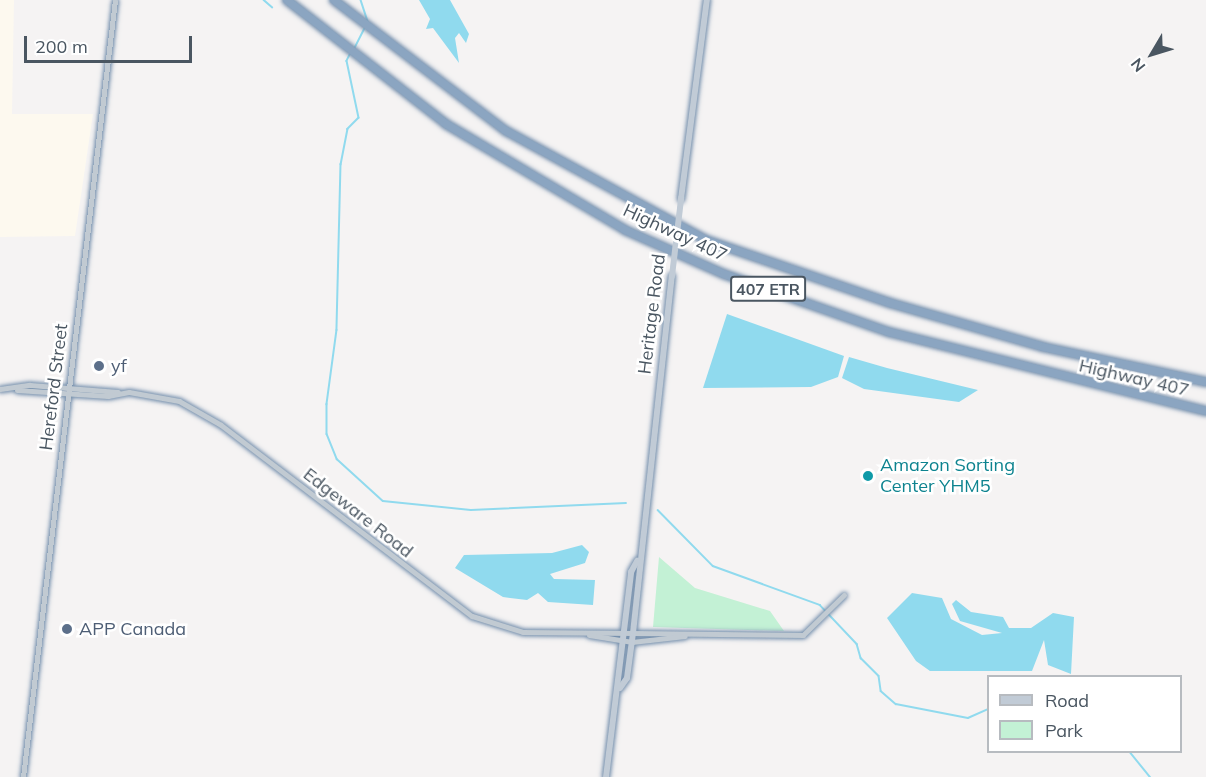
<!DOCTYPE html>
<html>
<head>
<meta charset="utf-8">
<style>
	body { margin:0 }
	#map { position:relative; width:1206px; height:777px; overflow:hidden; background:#f5f3f3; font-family:Mulish,sans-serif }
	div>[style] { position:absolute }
	.commercial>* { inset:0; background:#fdf9ef }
	.green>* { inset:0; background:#c3f1d5 }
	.water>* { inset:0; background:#90daee }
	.stream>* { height:1.5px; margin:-0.75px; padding:0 0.75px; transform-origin:0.75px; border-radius:0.75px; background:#90daee }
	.roads { filter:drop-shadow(0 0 2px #7690ad) drop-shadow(0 0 2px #7690ad) }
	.minor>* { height:4.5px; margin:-2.25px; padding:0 2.25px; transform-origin:2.25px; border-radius:2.25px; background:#c1cad2 }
	.tertiary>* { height:5px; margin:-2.5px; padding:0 2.5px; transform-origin:2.5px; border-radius:2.5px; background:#c1cad2 }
	.secondary>* { height:6px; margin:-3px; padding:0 3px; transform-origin:3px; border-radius:3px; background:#c1cbd6 }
	.motorway>* { height:8px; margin:-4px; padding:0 4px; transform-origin:4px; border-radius:4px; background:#8ba5c1 }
	.secondary-bridge>* { height:6px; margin:-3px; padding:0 3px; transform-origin:3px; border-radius:3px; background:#c1cbd6 }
	.dots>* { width:16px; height:16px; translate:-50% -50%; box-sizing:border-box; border:3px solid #fff; border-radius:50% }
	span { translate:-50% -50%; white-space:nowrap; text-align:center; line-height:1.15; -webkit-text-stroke:5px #fff; paint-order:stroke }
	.shield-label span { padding:2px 4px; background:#fff; border:2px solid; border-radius:4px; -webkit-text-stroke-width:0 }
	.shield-label { font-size:16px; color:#4a5661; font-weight:700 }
	.street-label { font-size:18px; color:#4a5661 }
	.service-label { font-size:18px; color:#4e5e75 }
	.left { translate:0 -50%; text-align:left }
	.culture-label { font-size:18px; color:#0d838f }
	.legend { position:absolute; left:987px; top:675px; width:195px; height:78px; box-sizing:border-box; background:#fff; border:2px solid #b7bbc0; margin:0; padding:8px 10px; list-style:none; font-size:18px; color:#4a5661 }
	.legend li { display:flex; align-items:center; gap:12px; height:30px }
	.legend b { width:30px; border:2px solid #b7bbc0 }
	.north { position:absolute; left:1122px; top:24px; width:60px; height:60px; -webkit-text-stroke:4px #fff; paint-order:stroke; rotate:232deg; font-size:16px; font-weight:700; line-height:24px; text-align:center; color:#4a5661 }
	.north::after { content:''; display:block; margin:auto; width:21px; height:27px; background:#4a5661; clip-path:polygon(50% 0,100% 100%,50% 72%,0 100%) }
	.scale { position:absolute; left:24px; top:36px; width:168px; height:27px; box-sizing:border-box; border:3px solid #4a5661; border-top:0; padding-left:8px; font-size:18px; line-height:21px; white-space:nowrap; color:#4a5661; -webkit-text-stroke:4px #fff; paint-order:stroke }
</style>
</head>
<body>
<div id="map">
	<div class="commercial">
		<i style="clip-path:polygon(0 0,14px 0,12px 114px,93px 114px,75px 236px,0 237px)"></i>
	</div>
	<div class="green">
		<i style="clip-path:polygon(659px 557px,695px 588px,770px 611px,784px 631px,653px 627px)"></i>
	</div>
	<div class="water">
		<i style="clip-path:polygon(419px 0,450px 0,469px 34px,466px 43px,459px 33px,455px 38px,459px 63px,433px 28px,426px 29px,430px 19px)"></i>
		<i style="clip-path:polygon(727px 314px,844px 356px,838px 377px,811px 387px,703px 388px)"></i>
		<i style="clip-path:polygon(849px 357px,887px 368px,978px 390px,959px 402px,864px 389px,842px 378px)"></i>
		<i style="clip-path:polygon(582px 545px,589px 552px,585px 563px,550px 574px,554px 579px,595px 580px,593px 605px,548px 602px,538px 593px,527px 600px,503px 597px,455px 568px,464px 555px,552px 553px)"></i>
		<i style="clip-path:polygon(912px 593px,942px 598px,951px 619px,982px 635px,1002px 633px,960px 621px,952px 604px,956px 600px,971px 612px,1003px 617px,1009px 628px,1031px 628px,1053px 613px,1074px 617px,1071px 674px,1048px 665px,1044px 640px,1032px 671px,930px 671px,916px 661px,887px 618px)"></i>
	</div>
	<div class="stream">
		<i style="left:264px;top:0;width:11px;rotate:41deg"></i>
		<i style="left:361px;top:0;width:23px;rotate:72deg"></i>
		<i style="left:354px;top:49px;width:22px;rotate:-63deg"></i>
		<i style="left:351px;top:53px;width:9px;rotate:117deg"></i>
		<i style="left:347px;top:61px;width:58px;rotate:78.1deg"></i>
		<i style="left:359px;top:118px;width:16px;rotate:135deg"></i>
		<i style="left:348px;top:129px;width:36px;rotate:101deg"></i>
		<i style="left:341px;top:164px;width:166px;rotate:91.4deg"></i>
		<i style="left:337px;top:330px;width:75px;rotate:97.7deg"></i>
		<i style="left:327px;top:404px;width:30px;rotate:90deg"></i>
		<i style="left:327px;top:434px;width:27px;rotate:68deg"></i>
		<i style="left:337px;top:459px;width:62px;rotate:42.4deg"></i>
		<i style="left:383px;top:501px;width:88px;rotate:5.8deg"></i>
		<i style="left:471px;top:510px;width:155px;rotate:-2.6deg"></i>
		<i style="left:658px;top:510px;width:78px;rotate:45.5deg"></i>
		<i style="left:713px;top:566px;width:114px;rotate:20deg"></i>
		<i style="left:820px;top:605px;width:54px;rotate:46.5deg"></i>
		<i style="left:857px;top:644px;width:15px;rotate:74deg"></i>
		<i style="left:861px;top:658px;width:25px;rotate:45deg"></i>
		<i style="left:879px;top:676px;width:15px;rotate:82deg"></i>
		<i style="left:881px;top:691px;width:20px;rotate:41deg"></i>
		<i style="left:896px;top:704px;width:73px;rotate:11deg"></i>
		<i style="left:968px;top:718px;width:22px;rotate:-24deg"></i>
		<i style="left:1130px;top:752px;width:32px;rotate:51deg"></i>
	</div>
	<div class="roads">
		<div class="minor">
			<i style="left:633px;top:633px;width:170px;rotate:0.7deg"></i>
			<i style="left:803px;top:635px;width:57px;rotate:-44.3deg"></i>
			<i style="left:632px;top:642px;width:53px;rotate:-6.5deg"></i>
		</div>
		<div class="tertiary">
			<i style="left:0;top:389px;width:30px;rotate:-8deg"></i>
			<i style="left:30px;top:385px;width:88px;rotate:4.5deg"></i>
			<i style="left:17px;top:390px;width:91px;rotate:3.8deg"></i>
			<i style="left:108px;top:396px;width:21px;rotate:-11deg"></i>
			<i style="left:129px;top:392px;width:51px;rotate:10.2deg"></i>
			<i style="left:179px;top:401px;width:48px;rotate:29.7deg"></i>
			<i style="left:221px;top:425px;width:315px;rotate:37.3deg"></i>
			<i style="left:472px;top:616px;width:53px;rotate:17.4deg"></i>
			<i style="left:523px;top:632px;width:110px;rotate:0.5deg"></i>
			<i style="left:589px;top:635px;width:44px;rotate:9.2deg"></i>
			<i style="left:23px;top:777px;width:782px;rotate:-83.25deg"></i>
		</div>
		<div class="secondary">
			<i style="left:681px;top:199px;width:201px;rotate:-82.6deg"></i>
			<i style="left:620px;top:688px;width:12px;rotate:-55deg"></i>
			<i style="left:627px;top:678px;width:45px;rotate:-82.4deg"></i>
			<i style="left:633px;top:633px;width:359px;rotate:-83.8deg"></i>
			<i style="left:606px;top:777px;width:207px;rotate:-83deg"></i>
			<i style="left:631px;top:572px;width:13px;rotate:-61deg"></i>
		</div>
		<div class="motorway">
			<i style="left:287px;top:0;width:202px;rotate:37.9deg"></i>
			<i style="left:446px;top:124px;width:208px;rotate:30.6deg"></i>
			<i style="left:625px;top:230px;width:108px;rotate:24deg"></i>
			<i style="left:724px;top:274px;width:175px;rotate:19.4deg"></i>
			<i style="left:889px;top:332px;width:327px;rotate:14deg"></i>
			<i style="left:334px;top:0;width:216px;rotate:37.3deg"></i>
			<i style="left:506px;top:131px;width:228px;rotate:28.6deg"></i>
			<i style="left:706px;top:240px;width:194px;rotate:18.9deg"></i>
			<i style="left:890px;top:303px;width:159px;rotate:16deg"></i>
			<i style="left:1043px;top:347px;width:167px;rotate:12.1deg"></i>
		</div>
	</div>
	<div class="secondary-bridge">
		<i style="left:672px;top:276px;width:78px;rotate:-83.3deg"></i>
	</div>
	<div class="dots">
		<i style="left:99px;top:366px;background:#5c6f8a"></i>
		<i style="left:868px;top:476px;background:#0f9aa8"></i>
		<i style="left:67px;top:629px;background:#5c6f8a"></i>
	</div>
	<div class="shield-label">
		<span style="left:768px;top:289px">407 ETR</span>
	</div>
	<div class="street-label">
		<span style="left:675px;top:233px;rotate:25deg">Highway 407</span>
		<span style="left:652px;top:314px;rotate:-83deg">Heritage Road</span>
		<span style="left:1134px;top:378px;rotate:13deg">Highway 407</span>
		<span style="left:54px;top:387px;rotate:-83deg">Hereford Street</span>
		<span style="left:358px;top:513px;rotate:38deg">Edgeware Road</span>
	</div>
	<div class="service-label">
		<span class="left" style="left:111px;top:366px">yf</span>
		<span class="left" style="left:79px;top:629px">APP Canada</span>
	</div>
	<div class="culture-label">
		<span class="left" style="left:880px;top:476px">Amazon Sorting<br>Center YHM5</span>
	</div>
	<ul class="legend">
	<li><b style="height:8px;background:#c1cbd6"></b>Road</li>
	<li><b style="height:16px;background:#c3f1d5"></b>Park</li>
	</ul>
	<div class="north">N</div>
	<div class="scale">200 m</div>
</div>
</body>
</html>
